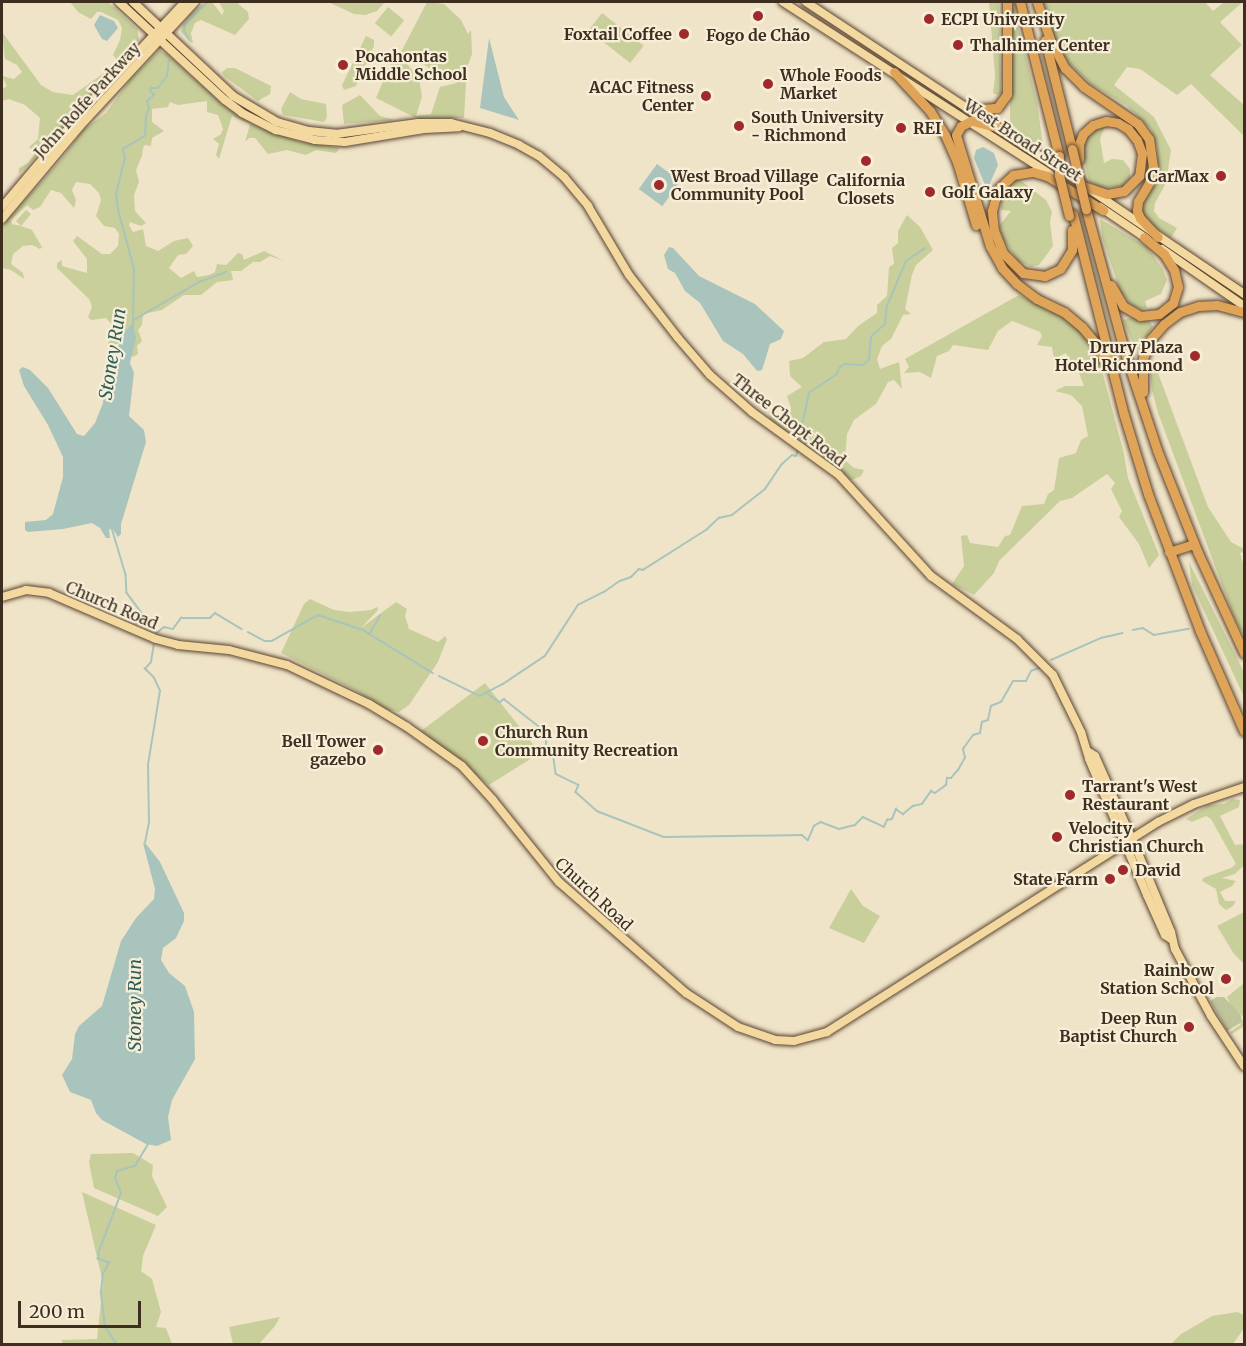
<!DOCTYPE html>
<html>
<head>
<meta charset="utf-8">
<style>
	body { margin:0 }
	#map { position:relative; width:1246px; height:1346px; overflow:hidden; background:#f0e4c8; font-family:Merriweather,serif }
	div>[style] { position:absolute }
	.green>* { inset:0; background:#c9cf9b; transform-origin:0 0 }
	.cemetery>* { inset:0; background:#bfc49a }
	.water>* { inset:0; background:#a9c4bc; transform-origin:0 0 }
	.stream>* { height:1.5px; margin:-0.75px; padding:0 0.75px; transform-origin:0.75px; border-radius:0.75px; background:#a9c4bc }
	.roads { filter:drop-shadow(0 0 2px #5b4430) drop-shadow(0 0 2px #5b4430) }
	.major>* { height:8px; margin:-4px; padding:0 4px; transform-origin:4px; border-radius:4px; background:#f3d9a0 }
	.highway>* { height:9px; margin:-4.5px; padding:0 4.5px; transform-origin:4.5px; border-radius:4.5px; background:#e0a458 }
	.bridges { filter:drop-shadow(0 0 2px #5b4430) drop-shadow(0 0 2px #5b4430) }
	.highway-bridge>* { height:9px; margin:-4.5px; padding:0 4.5px; transform-origin:4.5px; border-radius:4.5px; background:#e0a458 }
	.dots>* { width:16px; height:16px; translate:-50% -50%; box-sizing:border-box; border:3px solid #f7eed8; border-radius:50% }
	span { translate:-50% -50%; white-space:nowrap; text-align:center; line-height:1.15; -webkit-text-stroke:4.5px #f7eed8; paint-order:stroke }
	.poi-label { font-size:16px; color:#3d2e20; font-weight:700 }
	.left { translate:0 -50%; text-align:left }
	.right { translate:-100% -50%; text-align:right }
	.street-label { font-size:16px; color:#3d2e20 }
	.water-label { font-size:18px; color:#2f5d5a; font-style:italic }
	.frame { position:absolute; inset:0; border:3px solid #3d2e20; pointer-events:none }
	.scale { position:absolute; left:18px; top:1301px; width:123px; height:27px; box-sizing:border-box; border:3px solid #3d2e20; border-top:0; padding-left:8px; font-size:18px; line-height:21px; white-space:nowrap; color:#3d2e20; -webkit-text-stroke:4px #f7eed8; paint-order:stroke }
</style>
</head>
<body>
<div id="map">
	<div class="green">
		<i style="clip-path:polygon(70px 2px,108px 2px,137px 29px,139px 39px,133px 50px,121px 60px,117px 60px,113px 55px,120px 40px,122px 28px,118px 20px,101px 12px,97px 12px,91px 19px,78px 12px)"></i>
		<i style="clip-path:polygon(205px 2px,212px 2px,222px 15px,224px 11px,219px 2px,236px 2px,248px 12px,249px 19px,235px 35px,201px 20px,195px 23px,191px 33px,193px 43px,190px 42px,181px 32px,182px 25px,190px 14px)"></i>
		<i style="clip-path:polygon(328px 2px,385px 2px,377px 11px,365px 15px,354px 14px)"></i>
		<i style="clip-path:polygon(427px 2px,444px 4px,461px 20px,468px 34px,471px 30px,472px 54px,467px 68px,464px 118px,418px 119px,376px 98px,393px 58px,407px 64px,419px 78px,422px 97px,416px 116px,431px 114px,440px 87px,457px 83px,401px 52px)"></i>
		<i style="clip-path:polygon(989px 2px,999px 2px,1001px 93px,998px 95px,993px 93px,995px 76px)"></i>
		<i style="clip-path:polygon(1043px 2px,1205px 2px,1213px 11px,1224px 2px,1243px 2px,1220px 22px,1242px 45px,1210px 75px,1244px 105px,1244px 136px,1191px 84px,1177px 95px,1140px 69px,1127px 67px,1114px 85px,1154px 117px,1171px 150px,1166px 183px,1155px 203px,1154px 211px,1159px 218px,1177px 228px,1171px 238px,1150px 224px,1143px 216px,1140px 207px,1154px 179px,1158px 163px,1157px 147px,1151px 129px,1126px 105px,1091px 84px,1065px 59px,1057px 46px)"></i>
		<i style="left:388px;top:7px;width:21px;height:21px;rotate:39deg"></i>
		<i style="clip-path:polygon(1014px 8px,1037px 102px,1043px 146px,1038px 147px,1010px 123px,1011px 9px)"></i>
		<i style="left:602px;top:13px;width:53px;height:22px;rotate:38deg"></i>
		<i style="clip-path:polygon(2px 32px,41px 85px,53px 92px,73px 95px,111px 68px,54px 139px,19px 174px,19px 168px,28px 163px,35px 153px,29px 147px,38px 139px,40px 118px,25px 105px,9px 99px,2px 101px,2px 89px,7px 86px,2px 76px,14px 79px,22px 72px,17px 65px,5px 59px)"></i>
		<i style="clip-path:polygon(366px 36px,374px 40px,374px 46px,356px 86px,344px 90px,342px 85px)"></i>
		<i style="clip-path:polygon(159px 50px,168px 55px,222px 104px,252px 124px,297px 141px,340px 148px,336px 153px,316px 150px,306px 155px,287px 150px,268px 154px,255px 138px,249px 138px,245px 142px,250px 124px,232px 116px,219px 159px,216px 155px,219px 144px,213px 139px,221px 134px,223px 129px,218px 115px,207px 112px,207px 101px,178px 105px,170px 102px,168px 107px,152px 109px,152px 122px,164px 131px,152px 138px,151px 146px,145px 145px,143px 148px,142px 156px,136px 170px,139px 182px,134px 195px,135px 211px,146px 223px,141px 226px,130px 222px,129px 225px,133px 232px,143px 229px,146px 246px,158px 251px,174px 241px,188px 238px,193px 246px,186px 254px,178px 255px,169px 268px,181px 278px,194px 271px,197px 277px,209px 275px,215px 272px,217px 264px,226px 265px,238px 253px,242px 254px,244px 260px,264px 251px,284px 261px,270px 256px,260px 262px,253px 262px,241px 271px,231px 271px,233px 280px,217px 282px,201px 295px,184px 295px,162px 310px,143px 314px,142px 325px,138px 330px,142px 341px,137px 346px,138px 354px,133px 357px,122px 344px,108px 344px,110px 338px,118px 336px,117px 330px,106px 318px,91px 320px,88px 317px,92px 307px,89px 299px,57px 268px,57px 263px,62px 260px,62px 266px,87px 273px,87px 259px,73px 241px,77px 236px,102px 254px,110px 254px,118px 246px,119px 234px,115px 228px,104px 226px,96px 216px,101px 200px,99px 193px,90px 184px,76px 182px,72px 190px,76px 200px,74px 208px,61px 193px,51px 190px,40px 207px,33px 210px,27px 205px,11px 220px,12px 224px,21px 226px,16px 221px,26px 210px,31px 214px,21px 226px,32px 230px,42px 247px,40px 249px,32px 245px,23px 246px,13px 254px,11px 264px,23px 273px,24px 279px,11px 270px,2px 268px,2px 226px,64px 156px,83px 130px,106px 113px,130px 80px)"></i>
		<i style="clip-path:polygon(227px 68px,235px 68px,271px 86px,270px 94px,258px 101px,224px 76px,222px 72px)"></i>
		<i style="clip-path:polygon(290px 92px,301px 99px,326px 104px,327px 117px,324px 122px,283px 115px,281px 109px)"></i>
		<i style="clip-path:polygon(360px 95px,380px 116px,395px 120px,344px 124px,342px 105px)"></i>
		<i style="clip-path:polygon(1105px 126px,1100px 139px,1104px 163px,1112px 159px,1123px 160px,1130px 169px,1130px 178px,1123px 186px,1103px 188px,1089px 182px,1082px 150px,1085px 138px,1093px 129px)"></i>
		<i style="clip-path:polygon(1016px 177px,1046px 200px,1052px 212px,1050px 222px,1053px 246px,1039px 265px,1031px 267px,1018px 261px,1003px 239px,999px 226px,1011px 211px,1001px 210px,1001px 195px,1005px 185px)"></i>
		<i style="clip-path:polygon(907px 215px,920px 227px,933px 250px,916px 265px,912px 275px,905px 309px,911px 314px,903px 315px,891px 339px,882px 346px,877px 359px,880px 369px,899px 362px,902px 389px,894px 380px,888px 382px,876px 404px,854px 420px,847px 434px,845px 460px,854px 468px,864px 470px,861px 476px,852px 480px,770px 421px,769px 415px,787px 418px,791px 408px,787px 396px,802px 387px,790px 376px,789px 361px,803px 358px,824px 342px,846px 339px,858px 326px,877px 313px,877px 305px,887px 296px,889px 267px,894px 264px,892px 248px,898px 243px,898px 231px)"></i>
		<i style="clip-path:polygon(1100px 219px,1147px 247px,1162px 268px,1167px 280px,1161px 294px,1145px 301px,1147px 308px,1141px 309px,1132px 305px,1121px 293px,1102px 237px)"></i>
		<i style="clip-path:polygon(1019px 295px,1062px 316px,1077px 327px,1092px 344px,1098px 356px,1124px 454px,1128px 478px,1159px 555px,1149px 568px,1139px 544px,1119px 517px,1122px 511px,1111px 489px,1115px 483px,1107px 474px,1072px 498px,1060px 501px,999px 561px,994px 573px,974px 595px,952px 584px,964px 566px,961px 536px,967px 535px,970px 543px,998px 547px,1005px 536px,1010px 535px,1022px 506px,1044px 504px,1048px 494px,1054px 490px,1059px 458px,1076px 453px,1081px 440px,1088px 436px,1082px 406px,1071px 395px,1055px 391px,1065px 386px,1084px 386px,1077px 368px,1073px 369px,1066px 353px,1054px 359px,1052px 347px,1037px 345px,1042px 336px,1040px 332px,1012px 321px,998px 331px,988px 350px,953px 345px,949px 351px,937px 356px,931px 378px,920px 372px,904px 373px,909px 367px,905px 359px)"></i>
		<i style="clip-path:polygon(1130px 318px,1149px 321px,1153px 327px,1136px 351px,1123px 320px)"></i>
		<i style="clip-path:polygon(1149px 364px,1155px 365px,1208px 507px,1231px 542px,1244px 549px,1244px 552px,1240px 553px,1244px 566px,1244px 636px,1234px 617px,1158px 413px,1152px 390px)"></i>
		<i style="clip-path:polygon(1189px 562px,1244px 672px,1244px 697px,1192px 585px)"></i>
		<i style="clip-path:polygon(310px 599px,334px 610px,350px 612px,371px 610px,377px 607px,378px 610px,361px 628px,396px 602px,407px 609px,405px 616px,409px 629px,438px 642px,445px 636px,447px 639px,438px 662px,409px 705px,399px 712px,385px 709px,355px 690px,281px 653px,304px 604px)"></i>
		<i style="clip-path:polygon(485px 683px,540px 753px,489px 785px,421px 731px)"></i>
		<i style="clip-path:polygon(1232px 799px,1240px 800px,1239px 807px,1220px 816px,1235px 845px,1244px 844px,1244px 865px,1235px 874px,1222px 878px,1236px 881px,1232px 886px,1220px 892px,1225px 901px,1236px 901px,1233px 906px,1226px 910px,1219px 904px,1216px 889px,1202px 881px,1203px 878px,1231px 868px,1236px 864px,1211px 819px,1206px 816px,1192px 822px,1186px 819px,1208px 805px,1224px 804px)"></i>
		<i style="clip-path:polygon(851px 889px,863px 906px,880px 916px,864px 943px,829px 928px)"></i>
		<i style="clip-path:polygon(1244px 912px,1244px 964px,1234px 954px,1217px 926px)"></i>
		<i style="clip-path:polygon(1244px 983px,1244px 1026px,1232px 1034px,1230px 1032px,1240px 1025px,1244px 1017px,1231px 1006px,1227px 997px)"></i>
		<i style="clip-path:polygon(133px 1153px,153px 1165px,152px 1176px,167px 1207px,158px 1216px,94px 1188px,89px 1162px,91px 1154px)"></i>
		<i style="clip-path:polygon(82px 1192px,156px 1225px,143px 1256px,141px 1271px,152px 1279px,161px 1312px,156px 1327px,166px 1328px,172px 1344px,63px 1344px,61px 1340px,97px 1339px,103px 1283px)"></i>
		<i style="clip-path:polygon(1237px 1312px,1244px 1315px,1244px 1328px,1233px 1344px,1171px 1344px,1181px 1334px,1212px 1316px)"></i>
		<i style="clip-path:polygon(280px 1317px,275px 1326px,259px 1344px,233px 1344px,229px 1327px)"></i>
	</div>
	<div class="cemetery">
		<i style="clip-path:polygon(1217px 997px,1224px 997px,1241px 1015px,1242px 1022px,1227px 1031px,1210px 1001px)"></i>
	</div>
	<div class="water">
		<i style="clip-path:polygon(100px 15px,114px 21px,118px 28px,107px 41px,102px 39px,94px 25px)"></i>
		<i style="clip-path:polygon(489px 38px,504px 97px,519px 120px,480px 108px)"></i>
		<i style="clip-path:polygon(983px 147px,994px 153px,998px 165px,987px 190px,974px 158px,976px 150px)"></i>
		<i style="left:657px;top:164px;width:29px;height:31px;rotate:36deg"></i>
		<i style="clip-path:polygon(669px 247px,673px 248px,699px 276px,755px 304px,784px 331px,781px 339px,770px 344px,762px 370px,757px 371px,743px 354px,723px 341px,700px 303px,685px 291px,675px 273px,668px 269px,664px 255px)"></i>
		<i style="clip-path:polygon(133px 323px,136px 338px,130px 363px,134px 373px,129px 416px,144px 430px,146px 442px,121px 524px,121px 534px,118px 537px,112px 528px,109px 530px,110px 538px,106px 538px,100px 528px,92px 523px,63px 529px,28px 532px,25px 530px,25px 522px,46px 520px,53px 514px,63px 477px,63px 457px,48px 425px,24px 386px,19px 370px,23px 367px,30px 370px,48px 388px,77px 434px,84px 436px,95px 423px,103px 403px,105px 379px,113px 357px,126px 330px)"></i>
		<i style="clip-path:polygon(143px 843px,146px 844px,160px 862px,184px 913px,184px 921px,176px 938px,163px 948px,161px 960px,169px 973px,185px 986px,194px 1012px,195px 1059px,172px 1100px,168px 1117px,171px 1140px,157px 1146px,146px 1144px,102px 1120px,96px 1113px,91px 1100px,70px 1092px,62px 1075px,72px 1059px,75px 1034px,79px 1026px,102px 1006px,121px 941px,136px 918px,154px 899px,155px 889px)"></i>
	</div>
	<div class="stream">
		<i style="left:189px;top:40px;width:10px;rotate:-119deg"></i>
		<i style="left:184px;top:31px;width:6px;rotate:-81deg"></i>
		<i style="left:185px;top:25px;width:32px;rotate:-46deg"></i>
		<i style="left:134px;top:320px;width:75px;rotate:-30.3deg"></i>
		<i style="left:199px;top:282px;width:29px;rotate:-20deg"></i>
		<i style="left:133px;top:325px;width:56px;rotate:-89deg"></i>
		<i style="left:134px;top:269px;width:61px;rotate:-105.2deg"></i>
		<i style="left:118px;top:210px;width:16px;rotate:-97deg"></i>
		<i style="left:116px;top:194px;width:37px;rotate:-76deg"></i>
		<i style="left:125px;top:158px;width:9px;rotate:-103deg"></i>
		<i style="left:123px;top:149px;width:26px;rotate:-31deg"></i>
		<i style="left:145px;top:136px;width:20px;rotate:-87deg"></i>
		<i style="left:146px;top:116px;width:9px;rotate:-69deg"></i>
		<i style="left:149px;top:108px;width:7px;rotate:-106deg"></i>
		<i style="left:147px;top:101px;width:9px;rotate:-41deg"></i>
		<i style="left:154px;top:95px;width:6px;rotate:-135deg"></i>
		<i style="left:150px;top:91px;width:3px;rotate:-72deg"></i>
		<i style="left:151px;top:88px;width:7px"></i>
		<i style="left:158px;top:88px;width:15px;rotate:-53deg"></i>
		<i style="left:167px;top:76px;width:16px;rotate:-83deg"></i>
		<i style="left:799px;top:439px;width:47px;rotate:-77.7deg"></i>
		<i style="left:809px;top:393px;width:32px;rotate:-34deg"></i>
		<i style="left:836px;top:375px;width:9px;rotate:-63deg"></i>
		<i style="left:840px;top:367px;width:6px;rotate:-31deg"></i>
		<i style="left:845px;top:364px;width:18px;rotate:3deg"></i>
		<i style="left:863px;top:365px;width:8px;rotate:-40deg"></i>
		<i style="left:869px;top:360px;width:23px;rotate:-85deg"></i>
		<i style="left:871px;top:337px;width:19px;rotate:-43deg"></i>
		<i style="left:885px;top:324px;width:18px;rotate:-84deg"></i>
		<i style="left:887px;top:306px;width:49px;rotate:-67.1deg"></i>
		<i style="left:906px;top:261px;width:23px;rotate:-34deg"></i>
		<i style="left:112px;top:528px;width:49px;rotate:73.4deg"></i>
		<i style="left:126px;top:575px;width:18px;rotate:87deg"></i>
		<i style="left:127px;top:593px;width:50px;rotate:53.1deg"></i>
		<i style="left:157px;top:633px;width:9px;rotate:-41deg"></i>
		<i style="left:164px;top:627px;width:9px;rotate:13deg"></i>
		<i style="left:173px;top:629px;width:14px;rotate:-54deg"></i>
		<i style="left:181px;top:618px;width:29px"></i>
		<i style="left:210px;top:618px;width:7px;rotate:-45deg"></i>
		<i style="left:215px;top:613px;width:31px;rotate:31deg"></i>
		<i style="left:1133px;top:630px;width:10px;rotate:-11deg"></i>
		<i style="left:1143px;top:628px;width:13px;rotate:32deg"></i>
		<i style="left:1154px;top:635px;width:35px;rotate:-10deg"></i>
		<i style="left:248px;top:632px;width:19px;rotate:28deg"></i>
		<i style="left:265px;top:641px;width:7px"></i>
		<i style="left:272px;top:641px;width:53px;rotate:-29.5deg"></i>
		<i style="left:318px;top:615px;width:47px;rotate:18.4deg"></i>
		<i style="left:363px;top:630px;width:82px;rotate:31.6deg"></i>
		<i style="left:370px;top:633px;width:20px;rotate:-60deg"></i>
		<i style="left:1051px;top:660px;width:55px;rotate:-23.7deg"></i>
		<i style="left:1101px;top:638px;width:22px;rotate:-13deg"></i>
		<i style="left:439px;top:676px;width:46px;rotate:26deg"></i>
		<i style="left:480px;top:696px;width:26px;rotate:-28deg"></i>
		<i style="left:503px;top:684px;width:50px;rotate:-33.7deg"></i>
		<i style="left:545px;top:656px;width:61px;rotate:-57.1deg"></i>
		<i style="left:578px;top:605px;width:29px;rotate:-27deg"></i>
		<i style="left:604px;top:592px;width:19px;rotate:-35deg"></i>
		<i style="left:620px;top:581px;width:12px;rotate:-20deg"></i>
		<i style="left:631px;top:577px;width:11px;rotate:-45deg"></i>
		<i style="left:639px;top:569px;width:4px;rotate:14deg"></i>
		<i style="left:643px;top:570px;width:75px;rotate:-32.4deg"></i>
		<i style="left:706px;top:530px;width:18px;rotate:-43deg"></i>
		<i style="left:719px;top:518px;width:13px;rotate:-13deg"></i>
		<i style="left:732px;top:515px;width:42px;rotate:-38.2deg"></i>
		<i style="left:765px;top:489px;width:30px;rotate:-56deg"></i>
		<i style="left:782px;top:464px;width:13px;rotate:-42deg"></i>
		<i style="left:792px;top:455px;width:4px;rotate:14deg"></i>
		<i style="left:796px;top:456px;width:6px;rotate:-72deg"></i>
		<i style="left:488px;top:694px;width:14px;rotate:34deg"></i>
		<i style="left:500px;top:702px;width:5px;rotate:-37deg"></i>
		<i style="left:504px;top:699px;width:53px;rotate:38.2deg"></i>
		<i style="left:546px;top:732px;width:18px;rotate:87deg"></i>
		<i style="left:554px;top:759px;width:15px;rotate:82deg"></i>
		<i style="left:556px;top:774px;width:25px;rotate:26deg"></i>
		<i style="left:579px;top:785px;width:8px;rotate:113deg"></i>
		<i style="left:576px;top:792px;width:28px;rotate:42deg"></i>
		<i style="left:597px;top:811px;width:72px;rotate:21.2deg"></i>
		<i style="left:664px;top:837px;width:138px;rotate:-0.8deg"></i>
		<i style="left:802px;top:835px;width:8px;rotate:40deg"></i>
		<i style="left:808px;top:840px;width:15px;rotate:-67deg"></i>
		<i style="left:814px;top:826px;width:8px;rotate:-30deg"></i>
		<i style="left:821px;top:822px;width:19px;rotate:21deg"></i>
		<i style="left:839px;top:829px;width:16px;rotate:-14deg"></i>
		<i style="left:855px;top:825px;width:11px;rotate:-45deg"></i>
		<i style="left:863px;top:817px;width:23px;rotate:25deg"></i>
		<i style="left:884px;top:827px;width:8px;rotate:-67deg"></i>
		<i style="left:887px;top:820px;width:5px;rotate:-11deg"></i>
		<i style="left:892px;top:819px;width:11px;rotate:-68deg"></i>
		<i style="left:896px;top:809px;width:9px;rotate:36deg"></i>
		<i style="left:903px;top:814px;width:13px;rotate:-39deg"></i>
		<i style="left:913px;top:806px;width:9px;rotate:-13deg"></i>
		<i style="left:922px;top:804px;width:16px;rotate:-55deg"></i>
		<i style="left:931px;top:791px;width:4px;rotate:27deg"></i>
		<i style="left:935px;top:793px;width:14px;rotate:-36deg"></i>
		<i style="left:946px;top:785px;width:7px;rotate:-82deg"></i>
		<i style="left:947px;top:778px;width:4px"></i>
		<i style="left:951px;top:778px;width:11px;rotate:-49deg"></i>
		<i style="left:958px;top:770px;width:14px;rotate:-60deg"></i>
		<i style="left:965px;top:758px;width:9px;rotate:-103deg"></i>
		<i style="left:963px;top:749px;width:17px;rotate:-54deg"></i>
		<i style="left:973px;top:735px;width:7px;rotate:-16deg"></i>
		<i style="left:980px;top:733px;width:11px;rotate:-80deg"></i>
		<i style="left:982px;top:722px;width:6px;rotate:-18deg"></i>
		<i style="left:988px;top:720px;width:14px;rotate:-78deg"></i>
		<i style="left:991px;top:706px;width:11px;rotate:-22deg"></i>
		<i style="left:1001px;top:702px;width:24px;rotate:-60deg"></i>
		<i style="left:1013px;top:681px;width:13px"></i>
		<i style="left:1026px;top:681px;width:11px;rotate:-63deg"></i>
		<i style="left:1031px;top:671px;width:9px;rotate:-21deg"></i>
		<i style="left:145px;top:843px;width:20px;rotate:-79deg"></i>
		<i style="left:149px;top:823px;width:58px;rotate:-91deg"></i>
		<i style="left:148px;top:765px;width:75px;rotate:-80.8deg"></i>
		<i style="left:160px;top:691px;width:14px;rotate:-115deg"></i>
		<i style="left:154px;top:678px;width:13px;rotate:-135deg"></i>
		<i style="left:145px;top:669px;width:9px;rotate:-49deg"></i>
		<i style="left:151px;top:662px;width:19px;rotate:-81deg"></i>
		<i style="left:116px;top:1344px;width:20px;rotate:-123deg"></i>
		<i style="left:105px;top:1327px;width:35px;rotate:-97deg"></i>
		<i style="left:101px;top:1292px;width:18px;rotate:-84deg"></i>
		<i style="left:103px;top:1274px;width:13px;rotate:-61deg"></i>
		<i style="left:109px;top:1263px;width:12px;rotate:-160deg"></i>
		<i style="left:98px;top:1259px;width:8px;rotate:-83deg"></i>
		<i style="left:99px;top:1251px;width:62px;rotate:-69.2deg"></i>
		<i style="left:121px;top:1193px;width:16px;rotate:-112deg"></i>
		<i style="left:115px;top:1178px;width:7px;rotate:-74deg"></i>
		<i style="left:117px;top:1171px;width:19px;rotate:-16deg"></i>
		<i style="left:135px;top:1166px;width:27px;rotate:-59deg"></i>
	</div>
	<div class="roads">
		<div class="major">
			<i style="left:119px;top:2px;width:144px;rotate:42.8deg"></i>
			<i style="left:225px;top:100px;width:21px;rotate:37deg"></i>
			<i style="left:242px;top:113px;width:38px;rotate:27deg"></i>
			<i style="left:276px;top:130px;width:40px;rotate:14.4deg"></i>
			<i style="left:315px;top:140px;width:30px;rotate:4deg"></i>
			<i style="left:345px;top:142px;width:80px;rotate:-9.3deg"></i>
			<i style="left:424px;top:129px;width:35px;rotate:-3deg"></i>
			<i style="left:133px;top:2px;width:137px;rotate:43.2deg"></i>
			<i style="left:233px;top:96px;width:51px;rotate:30.6deg"></i>
			<i style="left:277px;top:122px;width:33px;rotate:16deg"></i>
			<i style="left:309px;top:131px;width:27px;rotate:6deg"></i>
			<i style="left:336px;top:134px;width:83px;rotate:-7.6deg"></i>
			<i style="left:418px;top:123px;width:33px"></i>
			<i style="left:451px;top:123px;width:40px;rotate:14.4deg"></i>
			<i style="left:490px;top:133px;width:31px;rotate:22deg"></i>
			<i style="left:519px;top:145px;width:23px;rotate:29deg"></i>
			<i style="left:539px;top:156px;width:33px;rotate:40deg"></i>
			<i style="left:564px;top:177px;width:38px;rotate:50deg"></i>
			<i style="left:588px;top:206px;width:80px;rotate:59.3deg"></i>
			<i style="left:629px;top:275px;width:80px;rotate:52.1deg"></i>
			<i style="left:678px;top:338px;width:49px;rotate:49.1deg"></i>
			<i style="left:710px;top:375px;width:56px;rotate:41.4deg"></i>
			<i style="left:752px;top:412px;width:107px;rotate:35.9deg"></i>
			<i style="left:839px;top:475px;width:137px;rotate:47.7deg"></i>
			<i style="left:931px;top:576px;width:107px;rotate:36.2deg"></i>
			<i style="left:1017px;top:639px;width:51px;rotate:45deg"></i>
			<i style="left:1053px;top:675px;width:64px;rotate:63.8deg"></i>
			<i style="left:1081px;top:732px;width:28px;rotate:73deg"></i>
			<i style="left:1089px;top:759px;width:148px;rotate:66.9deg"></i>
			<i style="left:1147px;top:895px;width:44px;rotate:65.8deg"></i>
			<i style="left:1165px;top:935px;width:7px;rotate:34deg"></i>
			<i style="left:783px;top:2px;width:323px;rotate:32.8deg"></i>
			<i style="left:806px;top:2px;width:331px;rotate:33.4deg"></i>
			<i style="left:1092px;top:191px;width:184px;rotate:34.1deg"></i>
			<i style="left:2px;top:207px;width:135px;rotate:-49.8deg"></i>
			<i style="left:89px;top:104px;width:140px;rotate:-46.7deg"></i>
			<i style="left:1100px;top:207px;width:57px;rotate:34.2deg"></i>
			<i style="left:2px;top:219px;width:121px;rotate:-50deg"></i>
			<i style="left:80px;top:126px;width:169px;rotate:-47.2deg"></i>
			<i style="left:1162px;top:249px;width:100px;rotate:34.8deg"></i>
			<i style="left:2px;top:597px;width:25px;rotate:-16deg"></i>
			<i style="left:26px;top:590px;width:23px;rotate:7deg"></i>
			<i style="left:49px;top:593px;width:116px;rotate:23.3deg"></i>
			<i style="left:156px;top:639px;width:23px;rotate:15deg"></i>
			<i style="left:178px;top:645px;width:51px;rotate:5.6deg"></i>
			<i style="left:229px;top:650px;width:60px;rotate:14.5deg"></i>
			<i style="left:287px;top:665px;width:91px;rotate:25.4deg"></i>
			<i style="left:369px;top:704px;width:44px;rotate:31.2deg"></i>
			<i style="left:407px;top:727px;width:67px;rotate:35.3deg"></i>
			<i style="left:462px;top:766px;width:46px;rotate:47.6deg"></i>
			<i style="left:493px;top:800px;width:105px;rotate:51.2deg"></i>
			<i style="left:559px;top:882px;width:169px;rotate:41.2deg"></i>
			<i style="left:686px;top:993px;width:62px;rotate:33.2deg"></i>
			<i style="left:738px;top:1027px;width:39px;rotate:19deg"></i>
			<i style="left:775px;top:1040px;width:19px;rotate:3deg"></i>
			<i style="left:794px;top:1041px;width:34px;rotate:-15deg"></i>
			<i style="left:827px;top:1032px;width:392px;rotate:-32.4deg"></i>
			<i style="left:1158px;top:822px;width:40px;rotate:-26.6deg"></i>
			<i style="left:1194px;top:804px;width:53px;rotate:-18.8deg"></i>
			<i style="left:1089px;top:752px;width:7px;rotate:34deg"></i>
			<i style="left:1095px;top:756px;width:101px;rotate:66deg"></i>
			<i style="left:1136px;top:848px;width:91px;rotate:67.4deg"></i>
			<i style="left:1171px;top:932px;width:17px;rotate:77deg"></i>
			<i style="left:1175px;top:949px;width:76px;rotate:61.8deg"></i>
			<i style="left:1211px;top:1016px;width:60px;rotate:56.6deg"></i>
		</div>
		<div class="highway">
			<i style="left:1020px;top:2px;width:159px;rotate:75.8deg"></i>
			<i style="left:1037px;top:2px;width:42px;rotate:70.7deg"></i>
			<i style="left:1051px;top:42px;width:30px;rotate:62deg"></i>
			<i style="left:1065px;top:68px;width:27px;rotate:45deg"></i>
			<i style="left:1084px;top:87px;width:65px;rotate:34.4deg"></i>
			<i style="left:1138px;top:124px;width:19px;rotate:54deg"></i>
			<i style="left:1149px;top:139px;width:27px;rotate:82deg"></i>
			<i style="left:1153px;top:166px;width:17px;rotate:103deg"></i>
			<i style="left:1149px;top:183px;width:21px;rotate:121deg"></i>
			<i style="left:1138px;top:201px;width:10px;rotate:96deg"></i>
			<i style="left:1137px;top:211px;width:8px;rotate:67deg"></i>
			<i style="left:1140px;top:218px;width:26px;rotate:47deg"></i>
			<i style="left:1045px;top:40px;width:112px;rotate:76.1deg"></i>
			<i style="left:894px;top:72px;width:53px;rotate:47.3deg"></i>
			<i style="left:930px;top:111px;width:28px;rotate:58deg"></i>
			<i style="left:945px;top:135px;width:30px;rotate:66deg"></i>
			<i style="left:957px;top:162px;width:66px;rotate:73.2deg"></i>
			<i style="left:972px;top:110px;width:25px;rotate:-5deg"></i>
			<i style="left:997px;top:108px;width:17px;rotate:-54deg"></i>
			<i style="left:1007px;top:94px;width:92px;rotate:-90deg"></i>
			<i style="left:1000px;top:128px;width:30px;rotate:-166deg"></i>
			<i style="left:971px;top:121px;width:11px;rotate:153deg"></i>
			<i style="left:961px;top:126px;width:10px;rotate:119deg"></i>
			<i style="left:956px;top:135px;width:116px;rotate:73deg"></i>
			<i style="left:990px;top:246px;width:25px;rotate:61deg"></i>
			<i style="left:1002px;top:268px;width:22px;rotate:47deg"></i>
			<i style="left:1017px;top:284px;width:25px;rotate:37deg"></i>
			<i style="left:1037px;top:299px;width:30px;rotate:26deg"></i>
			<i style="left:1064px;top:312px;width:23px;rotate:40deg"></i>
			<i style="left:1082px;top:327px;width:23px;rotate:50deg"></i>
			<i style="left:1097px;top:345px;width:20px;rotate:66deg"></i>
			<i style="left:1079px;top:159px;width:15px;rotate:-90deg"></i>
			<i style="left:1079px;top:144px;width:11px;rotate:-68deg"></i>
			<i style="left:1083px;top:134px;width:13px;rotate:-42deg"></i>
			<i style="left:1093px;top:125px;width:14px;rotate:-17deg"></i>
			<i style="left:1106px;top:121px;width:12px;rotate:9deg"></i>
			<i style="left:1118px;top:123px;width:12px;rotate:31deg"></i>
			<i style="left:1128px;top:129px;width:14px;rotate:51deg"></i>
			<i style="left:1137px;top:140px;width:14px;rotate:69deg"></i>
			<i style="left:1142px;top:153px;width:23px;rotate:97deg"></i>
			<i style="left:1139px;top:176px;width:21px;rotate:135deg"></i>
			<i style="left:1124px;top:191px;width:17px;rotate:170deg"></i>
			<i style="left:1107px;top:194px;width:24px;rotate:-161deg"></i>
			<i style="left:1086px;top:209px;width:146px;rotate:74.9deg"></i>
			<i style="left:1124px;top:350px;width:105px;rotate:71.7deg"></i>
			<i style="left:1157px;top:450px;width:111px;rotate:68.3deg"></i>
			<i style="left:1198px;top:553px;width:110px;rotate:65.3deg"></i>
			<i style="left:1073px;top:214px;width:207px;rotate:75.8deg"></i>
			<i style="left:1124px;top:415px;width:83px;rotate:73.1deg"></i>
			<i style="left:1148px;top:494px;width:147px;rotate:69.2deg"></i>
			<i style="left:1200px;top:631px;width:109px;rotate:66.3deg"></i>
			<i style="left:1072px;top:230px;width:20px;rotate:90deg"></i>
			<i style="left:1072px;top:250px;width:22px;rotate:122deg"></i>
			<i style="left:1060px;top:269px;width:17px;rotate:155deg"></i>
			<i style="left:1045px;top:276px;width:22px;rotate:-172deg"></i>
			<i style="left:1023px;top:273px;width:28px;rotate:-135deg"></i>
			<i style="left:1003px;top:253px;width:24px;rotate:-112deg"></i>
			<i style="left:994px;top:231px;width:20px;rotate:-96deg"></i>
			<i style="left:992px;top:211px;width:23px;rotate:-75deg"></i>
			<i style="left:998px;top:189px;width:21px;rotate:-43deg"></i>
			<i style="left:1013px;top:175px;width:20px;rotate:-9deg"></i>
			<i style="left:1033px;top:172px;width:15px;rotate:16deg"></i>
			<i style="left:1047px;top:176px;width:66px;rotate:31.3deg"></i>
			<i style="left:1111px;top:285px;width:24px;rotate:60deg"></i>
			<i style="left:1123px;top:306px;width:20px;rotate:30deg"></i>
			<i style="left:1140px;top:316px;width:19px;rotate:-6deg"></i>
			<i style="left:1159px;top:314px;width:18px;rotate:-38deg"></i>
			<i style="left:1173px;top:303px;width:17px;rotate:-73deg"></i>
			<i style="left:1178px;top:287px;width:17px;rotate:-103deg"></i>
			<i style="left:1174px;top:270px;width:19px;rotate:-122deg"></i>
			<i style="left:1164px;top:254px;width:26px;rotate:-140deg"></i>
			<i style="left:1143px;top:392px;width:34px;rotate:-90deg"></i>
			<i style="left:1143px;top:358px;width:21px;rotate:-67deg"></i>
			<i style="left:1151px;top:339px;width:20px;rotate:-49deg"></i>
			<i style="left:1164px;top:324px;width:20px;rotate:-37deg"></i>
			<i style="left:1180px;top:312px;width:20px;rotate:-18deg"></i>
			<i style="left:1199px;top:306px;width:18px;rotate:-3deg"></i>
			<i style="left:1217px;top:305px;width:28px;rotate:15deg"></i>
			<i style="left:1169px;top:552px;width:26px;rotate:-18deg"></i>
		</div>
	</div>
	<div class="bridges">
		<div class="highway-bridge">
			<i style="left:1072px;top:149px;width:62px;rotate:76.9deg"></i>
			<i style="left:1059px;top:156px;width:19px;rotate:90deg"></i>
			<i style="left:1059px;top:175px;width:42px;rotate:76.3deg"></i>
		</div>
	</div>
	<div class="dots">
		<i style="left:758px;top:16px;background:#9e2a2b"></i>
		<i style="left:929px;top:19px;background:#9e2a2b"></i>
		<i style="left:684px;top:34px;background:#9e2a2b"></i>
		<i style="left:958px;top:45px;background:#9e2a2b"></i>
		<i style="left:343px;top:65px;background:#9e2a2b"></i>
		<i style="left:768px;top:84px;background:#9e2a2b"></i>
		<i style="left:706px;top:96px;background:#9e2a2b"></i>
		<i style="left:739px;top:126px;background:#9e2a2b"></i>
		<i style="left:901px;top:128px;background:#9e2a2b"></i>
		<i style="left:866px;top:161px;background:#9e2a2b"></i>
		<i style="left:1221px;top:176px;background:#9e2a2b"></i>
		<i style="left:659px;top:185px;background:#9e2a2b"></i>
		<i style="left:930px;top:192px;background:#9e2a2b"></i>
		<i style="left:1195px;top:356px;background:#9e2a2b"></i>
		<i style="left:483px;top:741px;background:#9e2a2b"></i>
		<i style="left:378px;top:750px;background:#9e2a2b"></i>
		<i style="left:1070px;top:795px;background:#9e2a2b"></i>
		<i style="left:1057px;top:837px;background:#9e2a2b"></i>
		<i style="left:1123px;top:870px;background:#9e2a2b"></i>
		<i style="left:1110px;top:879px;background:#9e2a2b"></i>
		<i style="left:1226px;top:979px;background:#9e2a2b"></i>
		<i style="left:1189px;top:1027px;background:#9e2a2b"></i>
	</div>
	<div class="poi-label">
		<span class="left" style="left:941px;top:19px">ECPI University</span>
		<span class="right" style="left:672px;top:34px">Foxtail Coffee</span>
		<span style="left:758px;top:35px">Fogo de Chão</span>
		<span class="left" style="left:970px;top:45px">Thalhimer Center</span>
		<span class="left" style="left:355px;top:65px">Pocahontas<br>Middle School</span>
		<span class="left" style="left:780px;top:84px">Whole Foods<br>Market</span>
		<span class="right" style="left:694px;top:96px">ACAC Fitness<br>Center</span>
		<span class="left" style="left:751px;top:126px">South University<br>- Richmond</span>
		<span class="left" style="left:913px;top:128px">REI</span>
		<span class="left" style="left:671px;top:185px">West Broad Village<br>Community Pool</span>
		<span class="right" style="left:1209px;top:176px">CarMax</span>
		<span style="left:866px;top:189px">California<br>Closets</span>
		<span class="left" style="left:942px;top:192px">Golf Galaxy</span>
		<span class="right" style="left:1183px;top:356px">Drury Plaza<br>Hotel Richmond</span>
		<span class="left" style="left:495px;top:741px">Church Run<br>Community Recreation</span>
		<span class="right" style="left:366px;top:750px">Bell Tower<br>gazebo</span>
		<span class="left" style="left:1082px;top:795px">Tarrant's West<br>Restaurant</span>
		<span class="left" style="left:1069px;top:837px">Velocity<br>Christian Church</span>
		<span class="left" style="left:1135px;top:870px">David</span>
		<span class="right" style="left:1098px;top:879px">State Farm</span>
		<span class="right" style="left:1214px;top:979px">Rainbow<br>Station School</span>
		<span class="right" style="left:1177px;top:1027px">Deep Run<br>Baptist Church</span>
	</div>
	<div class="street-label">
		<span style="left:87px;top:100px;rotate:-48deg">John Rolfe Parkway</span>
		<span style="left:1023px;top:140px;rotate:33deg">West Broad Street</span>
		<span style="left:789px;top:420px;rotate:38deg">Three Chopt Road</span>
		<span style="left:112px;top:605px;rotate:23deg">Church Road</span>
		<span style="left:594px;top:894px;rotate:43deg">Church Road</span>
	</div>
	<div class="water-label">
		<span style="left:113px;top:354px;rotate:-81deg">Stoney Run</span>
		<span style="left:135px;top:1005px;rotate:-90deg">Stoney Run</span>
	</div>
	<div class="frame"></div>
	<div class="scale">200 m</div>
</div>
</body>
</html>
